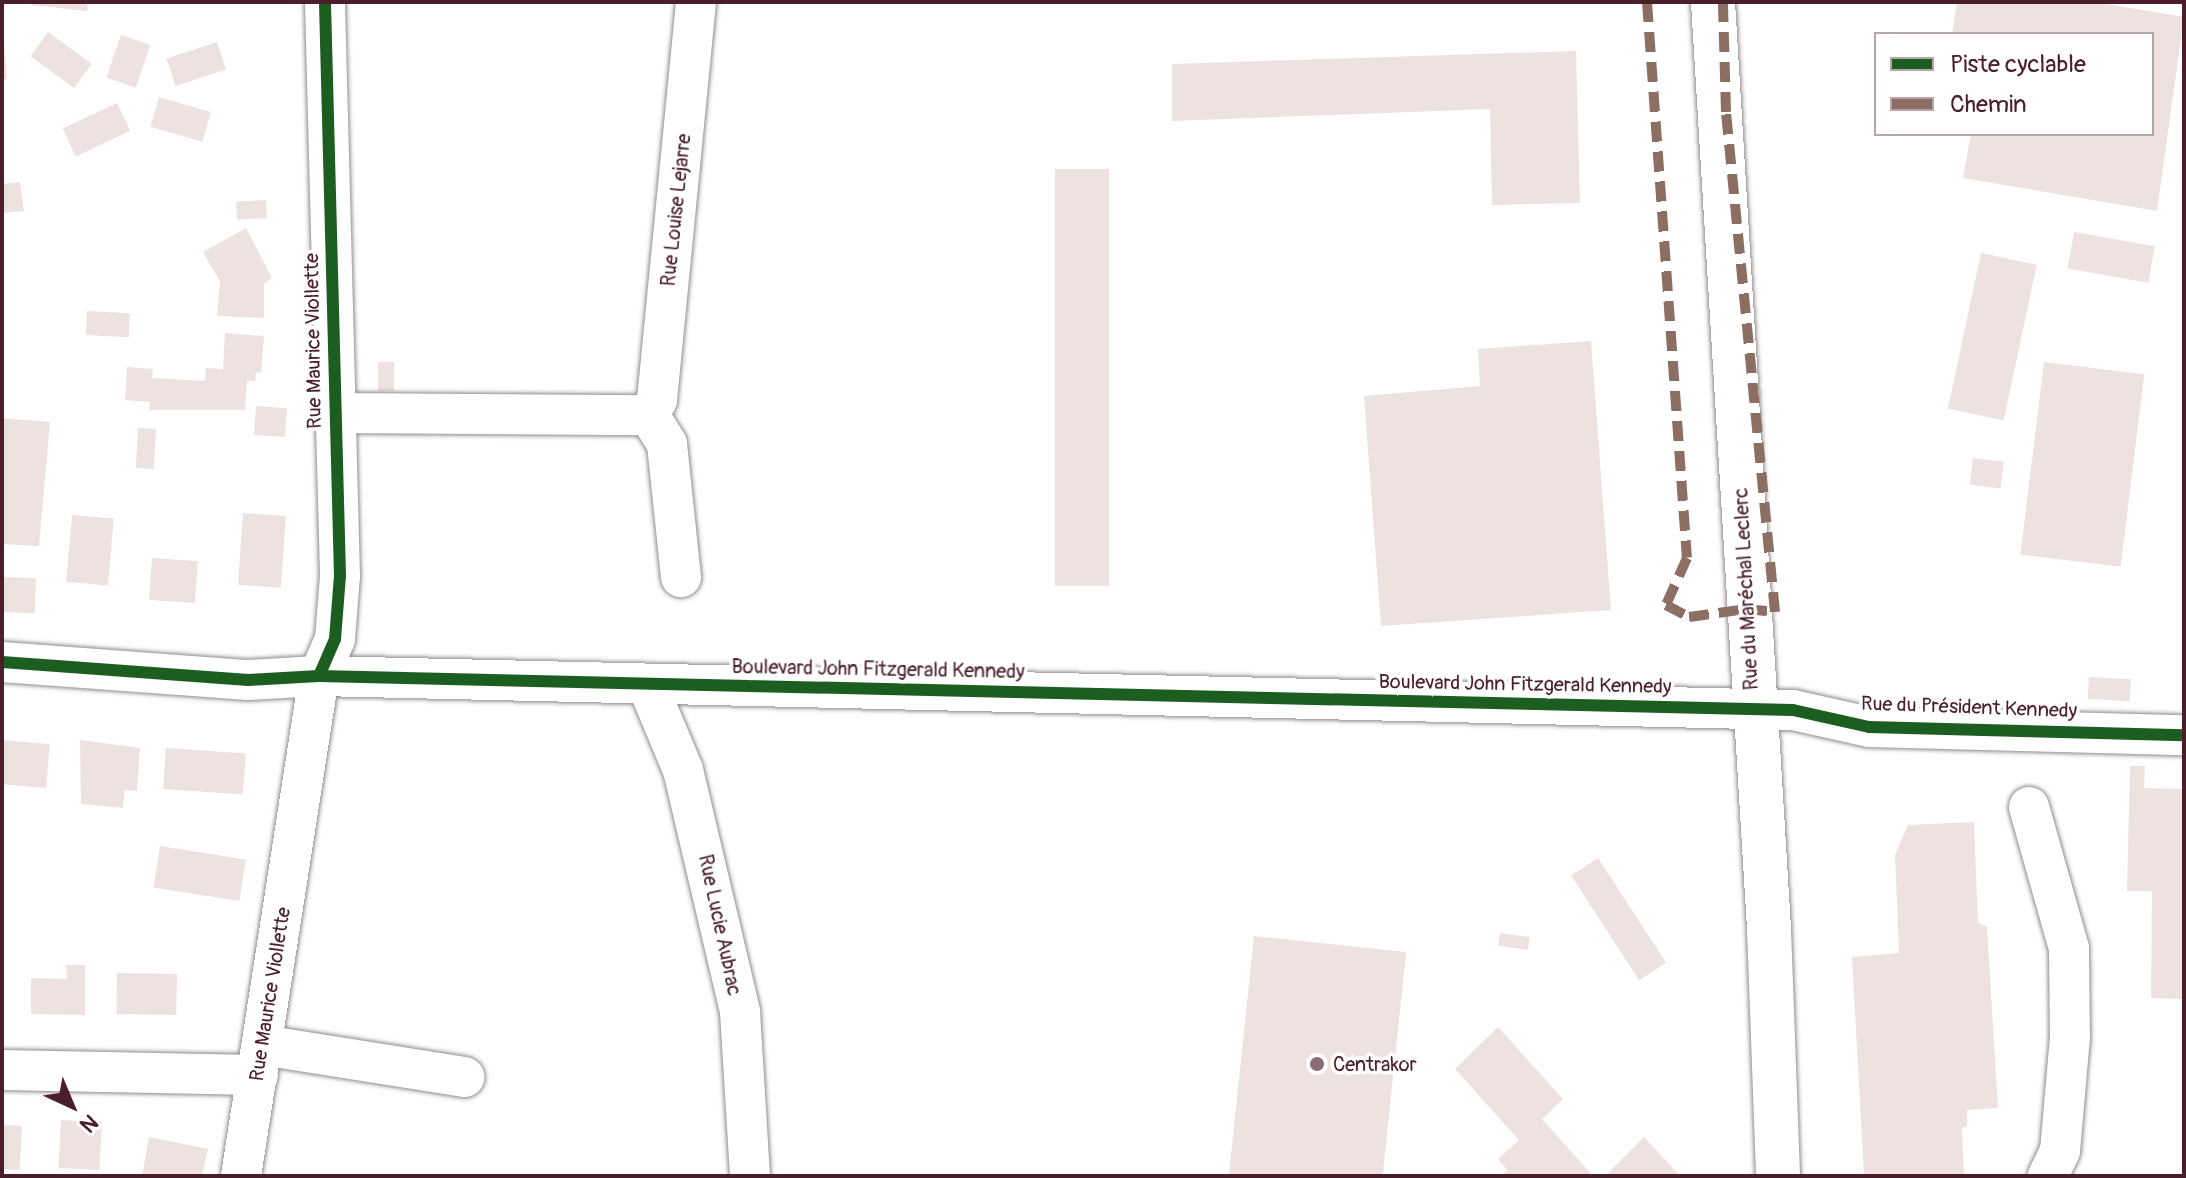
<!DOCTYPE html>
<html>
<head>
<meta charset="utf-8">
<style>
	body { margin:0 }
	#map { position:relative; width:2186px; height:1178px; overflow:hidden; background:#fff; font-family:Pangolin,sans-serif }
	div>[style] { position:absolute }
	.building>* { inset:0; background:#ede2df; transform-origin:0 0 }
	.roads { filter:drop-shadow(0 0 2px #948c8e) drop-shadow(0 0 2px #948c8e) }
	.minor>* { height:40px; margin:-20px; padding:0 20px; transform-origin:20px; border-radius:20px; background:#fff }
	.secondary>* { height:44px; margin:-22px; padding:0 22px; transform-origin:22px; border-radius:22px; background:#fff }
	.quiet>* { height:10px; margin-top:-5px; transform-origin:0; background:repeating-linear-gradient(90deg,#8d6e63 0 20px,transparent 0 30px) }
	.cycleway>* { height:12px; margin:-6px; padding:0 6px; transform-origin:6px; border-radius:6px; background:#1b5e20 }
	.dots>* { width:22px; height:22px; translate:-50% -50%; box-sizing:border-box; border:4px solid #fff; border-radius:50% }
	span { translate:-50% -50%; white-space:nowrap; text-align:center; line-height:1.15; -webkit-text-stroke:7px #fff; paint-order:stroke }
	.street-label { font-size:20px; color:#4a1f2b }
	.poi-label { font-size:20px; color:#4a1f2b }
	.left { translate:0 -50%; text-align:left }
	.frame { position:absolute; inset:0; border:4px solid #4a1f2b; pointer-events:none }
	.legend { position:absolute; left:1874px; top:32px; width:280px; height:104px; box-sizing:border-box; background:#fff; border:2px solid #b7a5aa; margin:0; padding:10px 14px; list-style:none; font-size:24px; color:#4a1f2b }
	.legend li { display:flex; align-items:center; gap:16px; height:40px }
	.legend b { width:40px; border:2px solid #b7a5aa }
	.north { position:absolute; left:32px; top:1066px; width:80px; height:80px; -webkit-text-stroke:6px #fff; paint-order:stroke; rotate:136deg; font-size:22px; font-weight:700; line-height:32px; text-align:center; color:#4a1f2b }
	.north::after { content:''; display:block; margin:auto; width:28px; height:36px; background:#4a1f2b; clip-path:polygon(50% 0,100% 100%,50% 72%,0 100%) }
</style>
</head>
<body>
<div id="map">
	<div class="building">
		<i style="clip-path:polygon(31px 2px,88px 2px,87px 11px,31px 5px)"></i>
		<i style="clip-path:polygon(1957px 2px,2095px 2px,2184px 17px,2157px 211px,1963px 178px,1971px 134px,2152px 134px,2152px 34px,1952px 34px)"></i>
		<i style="left:48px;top:32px;width:54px;height:30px;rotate:36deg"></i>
		<i style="left:121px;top:35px;width:31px;height:45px;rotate:19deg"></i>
		<i style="left:217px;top:42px;width:29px;height:53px;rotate:72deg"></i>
		<i style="clip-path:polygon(2px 44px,4px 44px,7px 79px,2px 80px)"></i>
		<i style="clip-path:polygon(1576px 51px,1580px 203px,1492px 205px,1490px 109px,1172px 121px,1172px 64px)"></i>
		<i style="left:159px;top:97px;width:54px;height:31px;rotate:16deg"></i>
		<i style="left:117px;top:103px;width:31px;height:60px;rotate:65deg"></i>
		<i style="left:1109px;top:169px;width:417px;height:54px;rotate:90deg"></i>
		<i style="clip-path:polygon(20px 182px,24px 211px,2px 213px,2px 184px)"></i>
		<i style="left:266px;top:200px;width:18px;height:30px;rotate:87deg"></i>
		<i style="clip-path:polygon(246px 228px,272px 278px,264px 284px,264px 318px,217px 316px,220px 282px,203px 252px)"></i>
		<i style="left:2074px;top:232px;width:82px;height:37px;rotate:10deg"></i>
		<i style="left:1981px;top:253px;width:57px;height:159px;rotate:12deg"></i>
		<i style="left:87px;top:311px;width:43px;height:24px;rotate:3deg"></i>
		<i style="clip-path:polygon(225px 333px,264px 336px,261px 373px,256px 372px,255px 381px,247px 381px,245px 410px,149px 410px,150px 402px,125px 400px,127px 367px,153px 369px,152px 378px,205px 381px,206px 368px,223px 369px)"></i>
		<i style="clip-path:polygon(1591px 341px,1611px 610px,1381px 626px,1364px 396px,1480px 386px,1478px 349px)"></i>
		<i style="left:378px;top:362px;width:16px;height:29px"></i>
		<i style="left:2044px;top:362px;width:101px;height:194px;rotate:7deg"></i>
		<i style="left:256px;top:406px;width:31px;height:29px;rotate:4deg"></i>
		<i style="clip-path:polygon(2px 418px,50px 422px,39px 546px,2px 544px)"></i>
		<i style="left:138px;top:428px;width:18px;height:40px;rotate:3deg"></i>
		<i style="left:1973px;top:458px;width:31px;height:27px;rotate:7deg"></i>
		<i style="left:243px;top:513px;width:43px;height:72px;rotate:4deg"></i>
		<i style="left:72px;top:515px;width:42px;height:67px;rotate:5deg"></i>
		<i style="left:152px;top:558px;width:46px;height:42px;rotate:4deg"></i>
		<i style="left:3px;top:577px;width:33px;height:35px;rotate:2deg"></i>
		<i style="left:2089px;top:677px;width:42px;height:22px;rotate:3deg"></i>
		<i style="left:2px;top:740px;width:48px;height:44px;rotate:5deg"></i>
		<i style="clip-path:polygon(80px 740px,140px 748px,137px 791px,125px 790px,123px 808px,81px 804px)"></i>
		<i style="left:166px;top:748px;width:80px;height:41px;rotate:4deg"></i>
		<i style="clip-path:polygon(2130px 766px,2145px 766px,2144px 788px,2184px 789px,2184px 999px,2151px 998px,2152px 891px,2127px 891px)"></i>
		<i style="clip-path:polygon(1974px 822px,1978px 923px,1987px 927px,1998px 1108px,1967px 1110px,1967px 1126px,1962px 1128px,1964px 1176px,1864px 1176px,1852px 957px,1899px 953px,1895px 855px,1908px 825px)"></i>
		<i style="left:160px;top:846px;width:87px;height:42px;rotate:9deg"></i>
		<i style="left:1598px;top:858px;width:125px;height:32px;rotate:57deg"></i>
		<i style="left:1500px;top:933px;width:30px;height:13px;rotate:8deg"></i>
		<i style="left:1254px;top:936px;width:153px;height:241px;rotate:6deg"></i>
		<i style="clip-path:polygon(66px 965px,85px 965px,85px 1015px,31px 1014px,31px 978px,67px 979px)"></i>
		<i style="left:117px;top:973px;width:60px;height:41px;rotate:1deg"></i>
		<i style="clip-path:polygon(1498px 1027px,1563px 1099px,1542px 1119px,1593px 1176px,1501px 1176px,1507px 1170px,1498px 1159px,1519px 1140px,1455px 1069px)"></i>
		<i style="left:61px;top:1120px;width:41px;height:48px;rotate:3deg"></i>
		<i style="left:2px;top:1125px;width:20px;height:44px;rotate:3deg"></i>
		<i style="clip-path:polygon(149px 1137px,208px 1149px,202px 1176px,142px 1176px)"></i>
		<i style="clip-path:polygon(1644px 1137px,1680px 1176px,1605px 1176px)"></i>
	</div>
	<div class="roads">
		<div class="minor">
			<i style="left:334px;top:413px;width:315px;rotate:0.4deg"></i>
			<i style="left:649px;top:415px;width:17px;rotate:-62deg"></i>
			<i style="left:657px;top:400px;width:400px;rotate:-84.4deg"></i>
			<i style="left:649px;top:415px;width:34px;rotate:58deg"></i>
			<i style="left:667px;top:444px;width:134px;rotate:84deg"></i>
			<i style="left:2px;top:662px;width:247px;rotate:4.2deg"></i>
			<i style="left:248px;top:680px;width:71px;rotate:-3.2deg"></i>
			<i style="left:319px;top:676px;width:1474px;rotate:1.32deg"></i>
			<i style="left:1793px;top:710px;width:78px;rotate:12.6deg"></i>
			<i style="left:1869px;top:727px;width:315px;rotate:1.5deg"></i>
			<i style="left:647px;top:684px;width:93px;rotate:67.3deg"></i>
			<i style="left:683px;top:770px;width:249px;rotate:76.7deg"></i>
			<i style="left:740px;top:1012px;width:164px;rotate:86.5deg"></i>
			<i style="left:2029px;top:807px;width:147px;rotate:74.2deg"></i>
			<i style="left:2069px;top:948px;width:89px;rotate:89.4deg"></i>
			<i style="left:2070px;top:1037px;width:114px;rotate:95deg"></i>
			<i style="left:2060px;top:1151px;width:28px;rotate:116deg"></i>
			<i style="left:262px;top:1045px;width:205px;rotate:9deg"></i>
			<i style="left:2px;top:1070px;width:256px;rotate:1.1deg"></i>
			<i style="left:241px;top:1176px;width:506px;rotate:-81.13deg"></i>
			<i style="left:319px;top:676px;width:40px;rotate:-66.6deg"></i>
			<i style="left:335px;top:639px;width:63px;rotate:-85.5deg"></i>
			<i style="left:340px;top:576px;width:574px;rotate:-91.5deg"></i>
		</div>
		<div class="secondary">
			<i style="left:1713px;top:2px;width:929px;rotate:86.54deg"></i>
			<i style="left:1769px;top:929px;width:247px;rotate:87.9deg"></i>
		</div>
	</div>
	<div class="quiet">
		<i style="left:1647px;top:2px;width:557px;rotate:85.89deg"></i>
		<i style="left:1687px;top:558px;width:51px;rotate:114.1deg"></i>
		<i style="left:1666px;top:605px;width:26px;rotate:28deg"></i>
		<i style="left:1689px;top:617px;width:59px;rotate:-7.9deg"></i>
		<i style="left:1747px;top:609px;width:28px;rotate:6deg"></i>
		<i style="left:1775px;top:612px;width:502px;rotate:-95.6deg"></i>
		<i style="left:1726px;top:112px;width:110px;rotate:-91.6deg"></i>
	</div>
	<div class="cycleway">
		<i style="left:2px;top:662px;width:247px;rotate:4.2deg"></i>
		<i style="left:248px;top:680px;width:71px;rotate:-3.2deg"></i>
		<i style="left:319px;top:676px;width:1474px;rotate:1.32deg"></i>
		<i style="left:1793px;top:710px;width:78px;rotate:12.6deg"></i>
		<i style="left:1869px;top:727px;width:315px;rotate:1.5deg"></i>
		<i style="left:319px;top:676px;width:40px;rotate:-66.6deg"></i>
		<i style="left:335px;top:639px;width:63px;rotate:-85.5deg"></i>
		<i style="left:340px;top:576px;width:574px;rotate:-91.5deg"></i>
	</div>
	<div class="dots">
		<i style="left:1317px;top:1064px;background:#896d75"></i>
	</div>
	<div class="street-label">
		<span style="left:676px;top:210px;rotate:-84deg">Rue Louise Lejarre</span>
		<span style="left:313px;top:341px;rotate:-91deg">Rue Maurice Viollette</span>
		<span style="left:1746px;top:589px;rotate:-93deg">Rue du Maréchal Leclerc</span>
		<span style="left:878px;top:669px;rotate:1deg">Boulevard John Fitzgerald Kennedy</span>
		<span style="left:1525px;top:684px;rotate:1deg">Boulevard John Fitzgerald Kennedy</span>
		<span style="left:1969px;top:707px;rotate:2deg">Rue du Président Kennedy</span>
		<span style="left:720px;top:925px;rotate:78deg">Rue Lucie Aubrac</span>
		<span style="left:270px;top:994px;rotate:-81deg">Rue Maurice Viollette</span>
	</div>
	<div class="poi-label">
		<span class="left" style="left:1333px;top:1064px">Centrakor</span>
	</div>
	<div class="frame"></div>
	<ul class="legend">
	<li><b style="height:10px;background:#1b5e20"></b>Piste cyclable</li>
	<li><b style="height:10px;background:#8d6e63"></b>Chemin</li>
	</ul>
	<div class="north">N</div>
</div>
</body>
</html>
